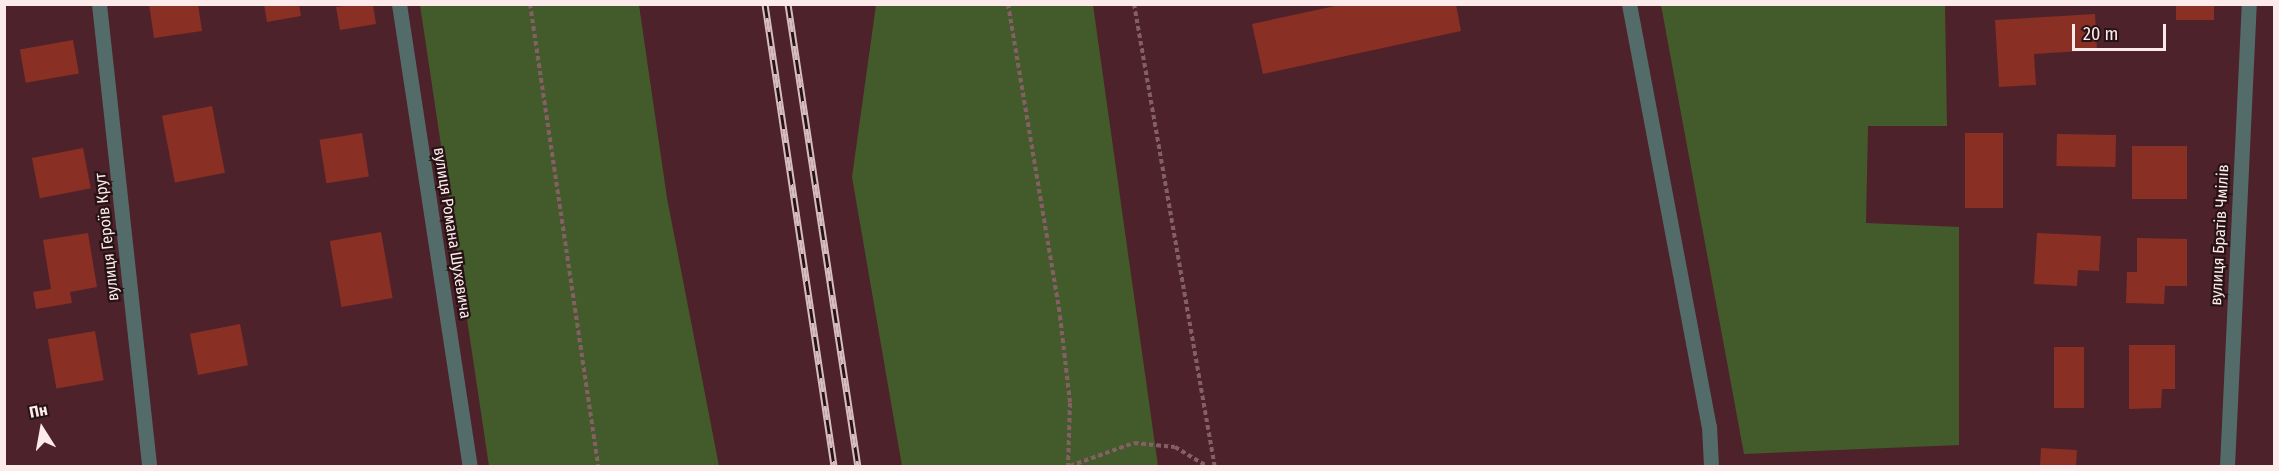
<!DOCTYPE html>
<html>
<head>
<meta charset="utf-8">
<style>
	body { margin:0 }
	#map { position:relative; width:2279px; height:471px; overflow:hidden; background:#4e222a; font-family:"Fira Sans Condensed",sans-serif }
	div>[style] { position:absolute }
	.green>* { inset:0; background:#435b2a }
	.building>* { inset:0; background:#892f24; transform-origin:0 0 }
	.path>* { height:4px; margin-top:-2px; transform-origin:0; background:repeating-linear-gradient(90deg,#846066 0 4.5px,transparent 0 7.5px) }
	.service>* { height:15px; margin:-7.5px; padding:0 7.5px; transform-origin:7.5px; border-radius:7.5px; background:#536c6a }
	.minor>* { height:15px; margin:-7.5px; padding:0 7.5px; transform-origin:7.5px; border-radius:7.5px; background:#536c6a }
	.rail>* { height:7px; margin-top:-3.5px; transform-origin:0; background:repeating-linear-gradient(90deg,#271316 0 14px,#d6bec0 0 28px); box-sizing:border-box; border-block:2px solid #d6bec0 }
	span { translate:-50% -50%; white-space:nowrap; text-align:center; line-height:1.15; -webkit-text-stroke:4.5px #271316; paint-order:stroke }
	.street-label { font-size:16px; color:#fdebec }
	.frame { position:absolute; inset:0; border:6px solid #fdebec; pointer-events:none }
	.north { position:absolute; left:12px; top:399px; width:60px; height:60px; -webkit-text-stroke:4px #271316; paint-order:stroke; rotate:349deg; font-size:16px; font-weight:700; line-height:24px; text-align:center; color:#fdebec }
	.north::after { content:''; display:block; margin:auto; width:21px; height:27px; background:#fdebec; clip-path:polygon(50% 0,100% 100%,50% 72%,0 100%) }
	.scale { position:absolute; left:2072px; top:24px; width:94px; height:27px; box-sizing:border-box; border:3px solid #fdebec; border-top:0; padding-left:8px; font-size:18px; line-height:21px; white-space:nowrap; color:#fdebec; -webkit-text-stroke:4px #271316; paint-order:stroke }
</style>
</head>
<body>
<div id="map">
	<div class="green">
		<i style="clip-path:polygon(420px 5px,639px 5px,667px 198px,719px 466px,489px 466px)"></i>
		<i style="clip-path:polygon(876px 5px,1093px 5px,1158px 466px,902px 466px,852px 177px)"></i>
		<i style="clip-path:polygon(1661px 5px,1945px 5px,1947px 126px,1868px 126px,1866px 223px,1959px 227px,1959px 445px,1744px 454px)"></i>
	</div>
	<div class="building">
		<i style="clip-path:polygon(149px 4px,198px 4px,202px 31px,154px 38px)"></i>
		<i style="clip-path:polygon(264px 4px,299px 4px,301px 16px,267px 22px)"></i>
		<i style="clip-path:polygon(1344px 4px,1456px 4px,1461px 31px,1263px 74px,1252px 24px)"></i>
		<i style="left:2176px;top:4px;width:38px;height:16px"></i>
		<i style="clip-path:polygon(352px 5px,373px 5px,376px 24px,340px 30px,336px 7px)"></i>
		<i style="clip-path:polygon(2095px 14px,2097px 50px,2034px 54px,2036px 85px,1999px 87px,1995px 20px)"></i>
		<i style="left:73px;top:40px;width:34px;height:54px;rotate:80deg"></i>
		<i style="left:212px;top:106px;width:68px;height:51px;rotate:79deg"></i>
		<i style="left:362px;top:133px;width:44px;height:43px;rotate:81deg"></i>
		<i style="left:1965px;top:133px;width:38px;height:75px"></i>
		<i style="left:2057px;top:134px;width:59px;height:32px;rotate:1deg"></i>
		<i style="left:2132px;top:146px;width:55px;height:53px"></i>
		<i style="left:83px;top:148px;width:41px;height:52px;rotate:79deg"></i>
		<i style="left:381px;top:232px;width:67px;height:52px;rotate:80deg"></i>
		<i style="clip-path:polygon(88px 233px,97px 287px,70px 292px,72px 303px,36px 309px,33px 292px,51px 289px,43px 240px)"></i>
		<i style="clip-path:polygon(2037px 233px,2101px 236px,2099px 271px,2078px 270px,2077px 286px,2034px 284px)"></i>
		<i style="clip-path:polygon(2137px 238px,2187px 239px,2187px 286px,2165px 286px,2164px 304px,2126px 303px,2127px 272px,2137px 272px)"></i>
		<i style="left:240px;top:324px;width:42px;height:51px;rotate:79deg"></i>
		<i style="left:95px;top:331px;width:50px;height:48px;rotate:80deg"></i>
		<i style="clip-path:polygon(2129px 345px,2175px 345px,2175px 389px,2162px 389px,2161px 408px,2129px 409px)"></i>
		<i style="left:2054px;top:347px;width:30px;height:61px"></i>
		<i style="left:2041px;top:448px;width:36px;height:18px;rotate:3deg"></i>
	</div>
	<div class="path">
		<i style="left:530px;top:4px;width:467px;rotate:81.6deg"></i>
		<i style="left:1008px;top:4px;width:316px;rotate:80.5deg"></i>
		<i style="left:1060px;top:316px;width:88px;rotate:83.4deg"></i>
		<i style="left:1070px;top:403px;width:63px;rotate:91.8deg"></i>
		<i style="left:1134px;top:4px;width:469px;rotate:80.1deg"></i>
		<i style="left:1070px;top:466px;width:68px;rotate:-19.8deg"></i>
		<i style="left:1134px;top:443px;width:41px;rotate:5.6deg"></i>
		<i style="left:1175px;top:447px;width:37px;rotate:31deg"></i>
	</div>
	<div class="service">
		<i style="left:1629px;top:4px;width:430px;rotate:79.3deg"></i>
		<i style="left:1709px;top:426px;width:40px;rotate:87.1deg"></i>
	</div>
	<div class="minor">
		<i style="left:99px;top:4px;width:465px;rotate:83.8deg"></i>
		<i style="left:399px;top:4px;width:467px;rotate:81.3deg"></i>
		<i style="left:2227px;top:466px;width:463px;rotate:-87.3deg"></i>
	</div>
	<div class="rail">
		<i style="left:765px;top:4px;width:467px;rotate:81.5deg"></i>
		<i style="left:788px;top:4px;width:467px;rotate:81.4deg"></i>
	</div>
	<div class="street-label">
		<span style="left:452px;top:233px;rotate:81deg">вулиця Романа Шухевича</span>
		<span style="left:2220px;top:235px;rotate:-87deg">вулиця Братів Чмілів</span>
		<span style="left:107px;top:237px;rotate:-96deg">вулиця Героїв Крут</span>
	</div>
	<div class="frame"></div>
	<div class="north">Пн</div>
	<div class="scale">20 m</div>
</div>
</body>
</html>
